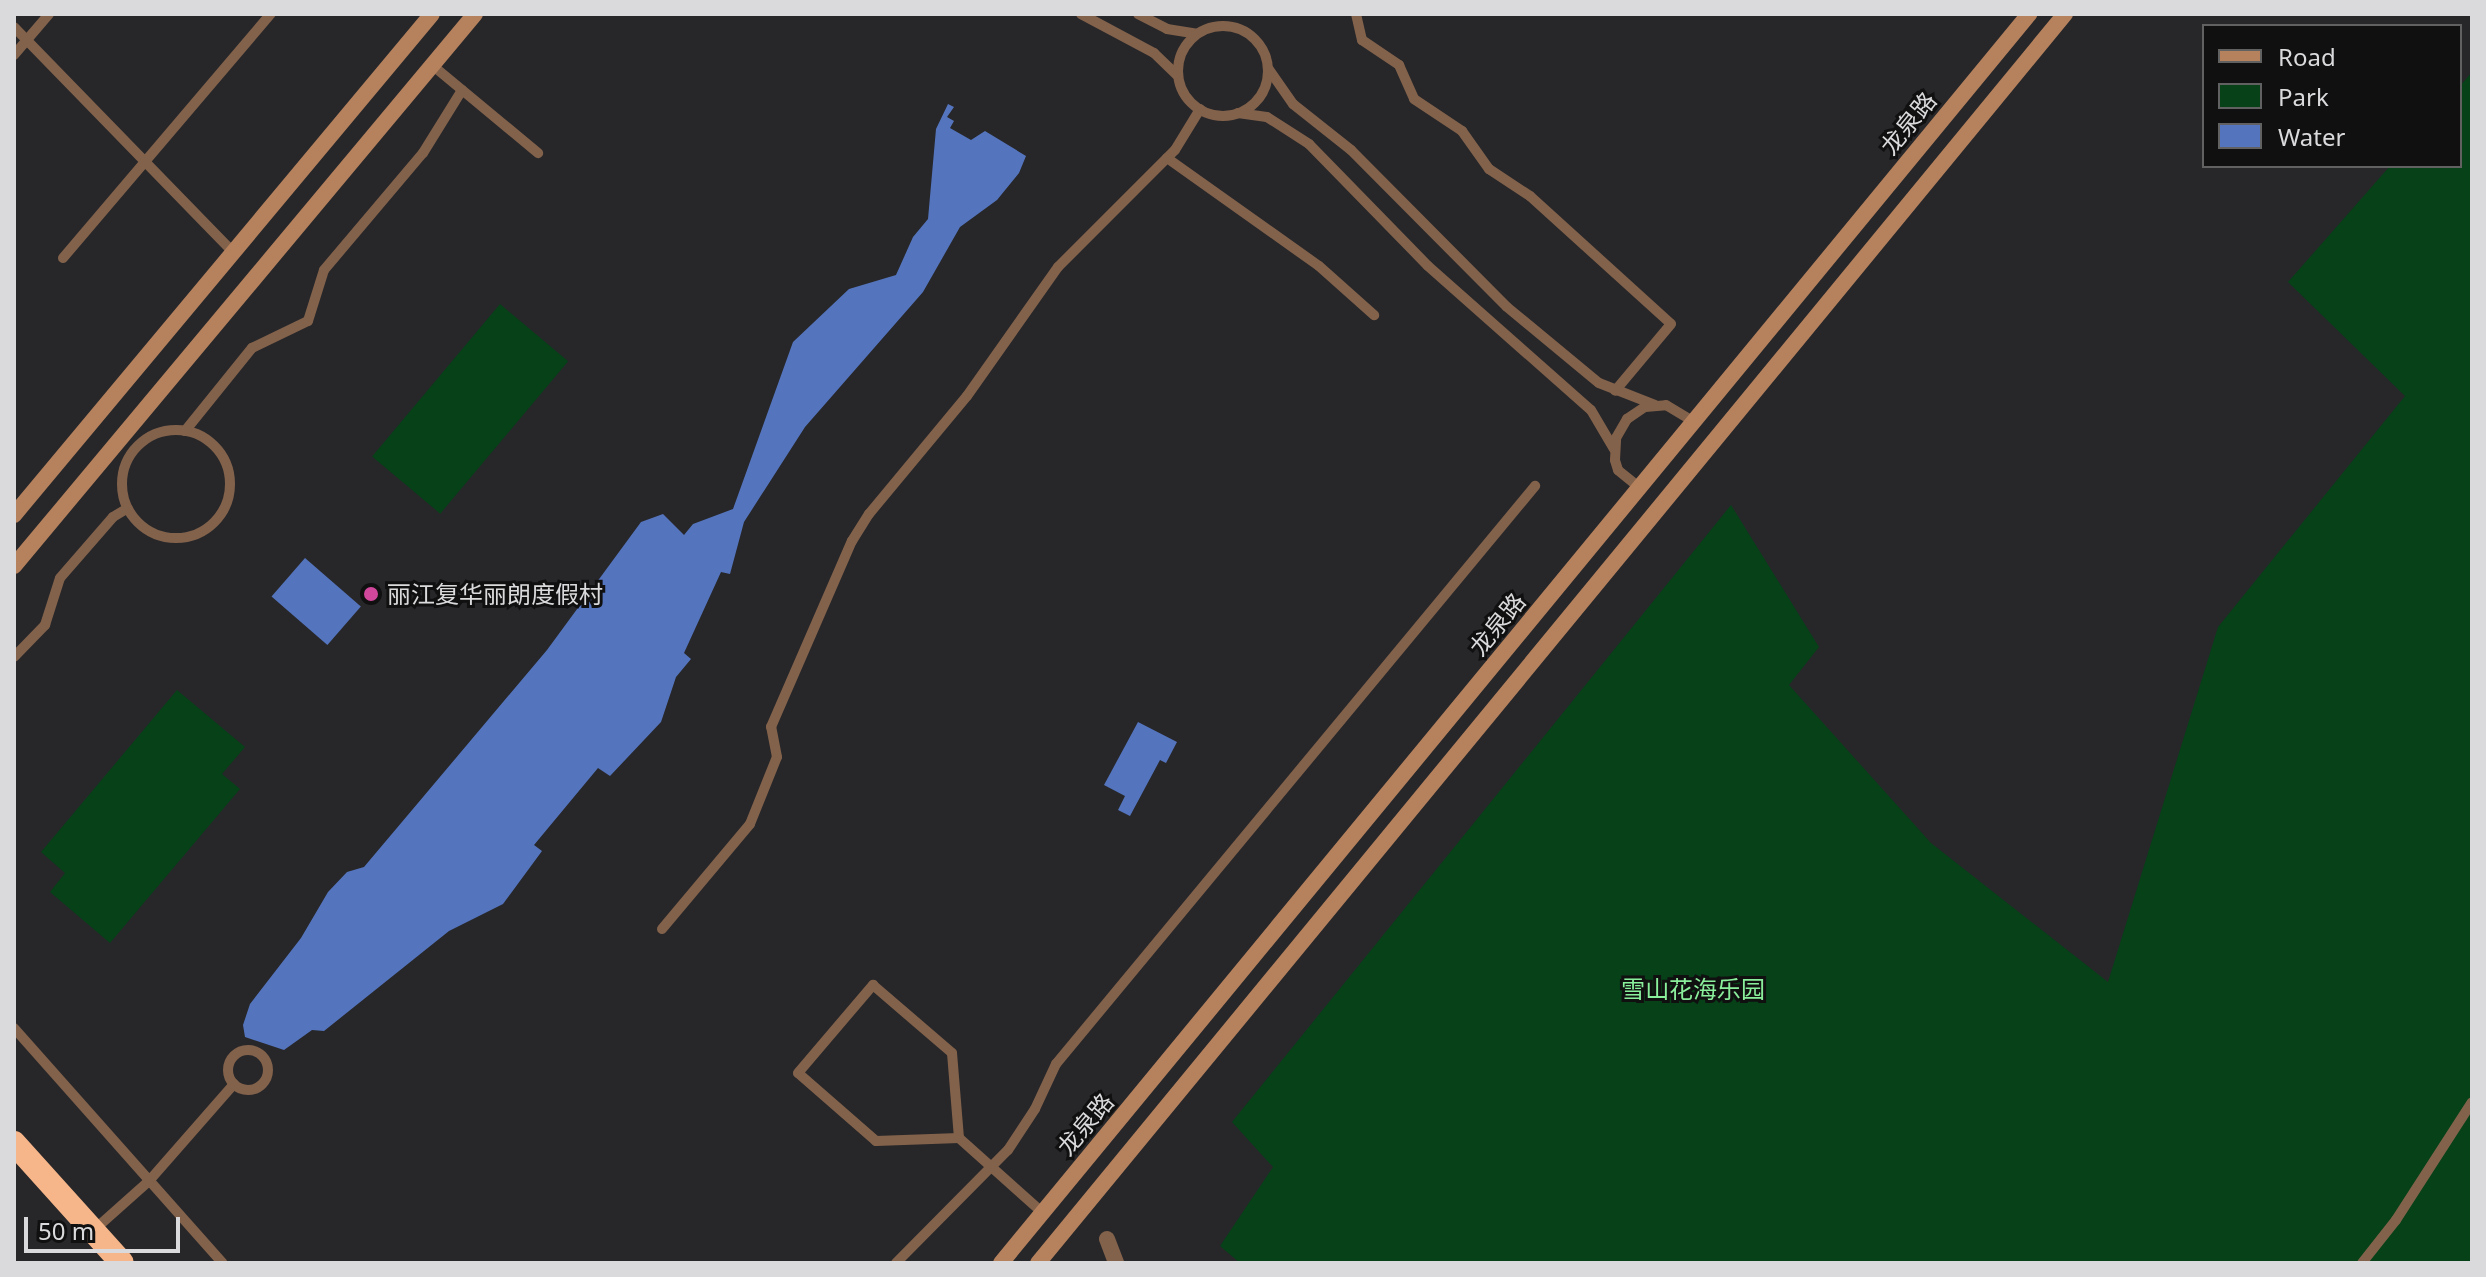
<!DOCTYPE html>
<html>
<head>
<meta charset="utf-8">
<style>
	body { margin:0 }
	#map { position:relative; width:2486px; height:1277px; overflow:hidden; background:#27272a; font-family:"Noto Sans","Noto Sans SC",sans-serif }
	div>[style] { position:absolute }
	.green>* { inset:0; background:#064118; transform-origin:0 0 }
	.water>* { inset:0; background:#5475be; transform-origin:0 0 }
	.lane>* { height:10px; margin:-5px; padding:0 5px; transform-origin:5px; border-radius:5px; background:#83624b }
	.lane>.ring { margin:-5px; padding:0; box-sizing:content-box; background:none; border:10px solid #83624b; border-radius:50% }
	.street>* { height:16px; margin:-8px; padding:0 8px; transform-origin:8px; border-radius:8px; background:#83624b }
	.secondary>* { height:16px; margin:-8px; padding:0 8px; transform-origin:8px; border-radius:8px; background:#b6825e }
	.highway>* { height:24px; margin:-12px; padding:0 12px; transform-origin:12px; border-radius:12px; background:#f7b689 }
	.dots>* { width:22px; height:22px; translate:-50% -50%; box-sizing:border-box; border:4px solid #101011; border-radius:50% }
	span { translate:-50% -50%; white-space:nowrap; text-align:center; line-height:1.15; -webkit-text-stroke:6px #101011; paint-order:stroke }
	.street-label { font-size:24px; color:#dadadc }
	.poi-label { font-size:24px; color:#dadadc }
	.left { translate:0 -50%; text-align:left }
	.park-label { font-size:24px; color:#8aef9b }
	.frame { position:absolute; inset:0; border:16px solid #dadadc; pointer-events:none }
	.legend { position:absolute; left:2202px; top:24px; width:260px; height:144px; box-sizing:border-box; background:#101011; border:2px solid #616162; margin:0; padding:10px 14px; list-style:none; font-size:24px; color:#dadadc }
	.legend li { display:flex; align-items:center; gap:16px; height:40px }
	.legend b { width:40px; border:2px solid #616162 }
	.scale { position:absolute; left:24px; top:1217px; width:156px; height:36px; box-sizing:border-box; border:4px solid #dadadc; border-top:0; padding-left:10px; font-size:24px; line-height:28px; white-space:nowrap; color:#dadadc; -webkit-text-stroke:6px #101011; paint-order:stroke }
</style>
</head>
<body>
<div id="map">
	<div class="green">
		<i style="clip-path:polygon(2472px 72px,2472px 1263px,1240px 1263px,1220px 1246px,1273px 1167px,1232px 1122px,1731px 505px,1819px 647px,1789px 685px,1931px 843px,2108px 982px,2218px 627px,2405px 396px,2288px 282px,2390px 166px,2460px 166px,2460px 86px)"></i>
		<i style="left:500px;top:304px;width:89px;height:199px;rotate:40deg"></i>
		<i style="clip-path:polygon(177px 690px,245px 747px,222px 774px,240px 789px,110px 943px,50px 892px,65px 873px,41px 852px)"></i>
	</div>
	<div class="water">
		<i style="clip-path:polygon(948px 104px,954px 107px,947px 117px,954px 121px,950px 128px,971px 140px,985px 131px,1026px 156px,1019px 173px,997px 200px,960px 227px,923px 292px,805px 427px,744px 522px,730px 574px,721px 572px,684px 653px,691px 659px,676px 677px,661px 722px,610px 776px,598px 768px,534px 845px,542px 851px,503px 904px,449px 931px,324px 1031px,312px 1030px,284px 1050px,245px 1037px,243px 1025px,250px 1004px,301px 938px,328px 892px,347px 872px,364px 867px,547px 650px,641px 522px,663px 514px,684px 535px,693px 524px,733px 509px,793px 342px,849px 289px,896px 275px,913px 237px,928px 219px,936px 129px)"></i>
		<i style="left:305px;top:558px;width:74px;height:51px;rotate:41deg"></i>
		<i style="clip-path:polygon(1138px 722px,1177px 742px,1166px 763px,1160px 760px,1130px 816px,1118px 810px,1125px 796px,1104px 785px)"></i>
	</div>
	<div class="lane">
		<i style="left:1081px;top:14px;width:83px;rotate:28.1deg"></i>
		<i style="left:1154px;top:53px;width:33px;rotate:44deg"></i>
		<i style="left:1138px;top:14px;width:33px;rotate:27deg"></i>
		<i style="left:1167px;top:29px;width:30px;rotate:9deg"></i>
		<i style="left:1356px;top:14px;width:27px;rotate:77deg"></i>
		<i style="left:1362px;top:40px;width:45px;rotate:34deg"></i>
		<i style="left:1399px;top:65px;width:37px;rotate:66deg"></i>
		<i style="left:1414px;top:99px;width:58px;rotate:33.7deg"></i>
		<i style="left:1462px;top:131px;width:47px;rotate:54.6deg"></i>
		<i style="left:1489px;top:169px;width:49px;rotate:33.4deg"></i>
		<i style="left:1530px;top:196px;width:190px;rotate:42.2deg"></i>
		<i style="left:1671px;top:324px;width:87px;rotate:129.9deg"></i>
		<i class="ring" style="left:1178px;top:26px;width:80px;height:80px"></i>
		<i style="left:14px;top:27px;width:314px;rotate:45.8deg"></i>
		<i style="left:14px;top:55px;width:54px;rotate:-49.5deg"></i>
		<i style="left:432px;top:65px;width:138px;rotate:39.7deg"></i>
		<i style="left:1268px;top:68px;width:44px;rotate:55.2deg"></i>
		<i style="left:1293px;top:104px;width:74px;rotate:38.4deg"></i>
		<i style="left:1351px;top:150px;width:221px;rotate:45.2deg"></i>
		<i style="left:1507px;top:307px;width:119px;rotate:39.6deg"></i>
		<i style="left:1599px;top:383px;width:60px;rotate:21.4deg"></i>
		<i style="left:1238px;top:113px;width:29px;rotate:8deg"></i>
		<i style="left:1267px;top:117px;width:50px;rotate:32.7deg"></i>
		<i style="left:1309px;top:144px;width:170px;rotate:45.7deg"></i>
		<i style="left:1428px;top:266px;width:217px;rotate:41.5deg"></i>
		<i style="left:1591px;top:410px;width:45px;rotate:59.5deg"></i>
		<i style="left:1167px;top:158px;width:186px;rotate:35.4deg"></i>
		<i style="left:1319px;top:266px;width:74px;rotate:41.7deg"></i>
		<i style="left:63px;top:258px;width:321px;rotate:-49.6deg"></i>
		<i class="ring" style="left:122px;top:430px;width:98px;height:98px"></i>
		<i style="left:185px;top:431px;width:107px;rotate:-51.1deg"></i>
		<i style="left:252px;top:348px;width:62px;rotate:-25.7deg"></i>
		<i style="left:308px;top:321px;width:53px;rotate:-72.6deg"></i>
		<i style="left:324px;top:270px;width:153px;rotate:-49.8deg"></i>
		<i style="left:423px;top:153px;width:74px;rotate:-58.2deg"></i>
		<i style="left:1640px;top:488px;width:28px;rotate:-141deg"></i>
		<i style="left:1618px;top:470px;width:10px;rotate:-107deg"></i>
		<i style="left:1615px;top:460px;width:22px;rotate:-87deg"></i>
		<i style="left:1616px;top:438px;width:22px;rotate:-60deg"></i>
		<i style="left:1627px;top:419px;width:22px;rotate:-34deg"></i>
		<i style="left:1645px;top:407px;width:21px;rotate:-5deg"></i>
		<i style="left:1666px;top:405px;width:33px;rotate:31deg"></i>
		<i style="left:14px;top:657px;width:45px;rotate:-45.9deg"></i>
		<i style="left:45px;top:625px;width:49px;rotate:-72.3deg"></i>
		<i style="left:60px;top:578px;width:81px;rotate:-49deg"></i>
		<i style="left:113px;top:517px;width:17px;rotate:-31deg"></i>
		<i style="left:662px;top:929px;width:137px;rotate:-50deg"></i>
		<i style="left:750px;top:824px;width:72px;rotate:-68.1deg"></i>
		<i style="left:777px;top:757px;width:31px;rotate:-101deg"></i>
		<i style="left:771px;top:727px;width:203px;rotate:-66.5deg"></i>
		<i style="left:852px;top:541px;width:32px;rotate:-58deg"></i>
		<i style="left:869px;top:514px;width:153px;rotate:-50.3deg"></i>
		<i style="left:967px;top:396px;width:158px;rotate:-54.8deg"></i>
		<i style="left:1058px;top:267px;width:165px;rotate:-45deg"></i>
		<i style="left:1175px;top:150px;width:48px;rotate:-58.6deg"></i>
		<i style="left:873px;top:985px;width:104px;rotate:40.7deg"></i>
		<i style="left:952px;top:1053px;width:85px;rotate:85.3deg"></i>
		<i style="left:959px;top:1138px;width:83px;rotate:177.9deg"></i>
		<i style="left:876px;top:1141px;width:103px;rotate:-138.9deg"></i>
		<i style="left:798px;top:1073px;width:116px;rotate:-49.6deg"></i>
		<i style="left:14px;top:1028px;width:314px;rotate:48.4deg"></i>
		<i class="ring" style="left:228px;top:1050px;width:30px;height:30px"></i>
		<i style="left:959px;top:1138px;width:113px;rotate:41.8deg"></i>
		<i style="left:94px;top:1230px;width:74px;rotate:-41.7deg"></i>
		<i style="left:149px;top:1181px;width:129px;rotate:-48.8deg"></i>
		<i style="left:896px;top:1263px;width:159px;rotate:-45.3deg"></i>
		<i style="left:1008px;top:1150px;width:49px;rotate:-56.6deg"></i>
		<i style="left:1035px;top:1109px;width:50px;rotate:-65deg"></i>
		<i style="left:1056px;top:1064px;width:751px;rotate:-50.35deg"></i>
		<i style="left:2362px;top:1263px;width:55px;rotate:-51.7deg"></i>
		<i style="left:2396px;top:1220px;width:140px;rotate:-57.2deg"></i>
	</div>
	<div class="street">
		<i style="left:1107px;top:1239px;width:26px;rotate:69deg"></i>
	</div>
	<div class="secondary">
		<i style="left:14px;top:515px;width:652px;rotate:-50.16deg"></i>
		<i style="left:14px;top:566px;width:719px;rotate:-50.13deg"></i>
		<i style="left:1001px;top:1263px;width:1618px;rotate:-50.54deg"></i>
		<i style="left:1038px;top:1263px;width:1617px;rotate:-50.57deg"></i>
	</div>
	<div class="highway">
		<i style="left:14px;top:1143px;width:161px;rotate:48deg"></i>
	</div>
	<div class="dots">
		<i style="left:371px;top:594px;background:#d1479c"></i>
	</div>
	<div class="street-label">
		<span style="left:1908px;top:123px;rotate:-51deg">龙泉路</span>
		<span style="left:1497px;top:624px;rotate:-51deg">龙泉路</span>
		<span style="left:1085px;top:1124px;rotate:-50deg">龙泉路</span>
	</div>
	<div class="poi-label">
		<span class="left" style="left:387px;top:594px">丽江复华丽朗度假村</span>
	</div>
	<div class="park-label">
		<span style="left:1693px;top:989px">雪山花海乐园</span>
	</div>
	<div class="frame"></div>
	<ul class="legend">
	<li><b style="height:10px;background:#b6825e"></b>Road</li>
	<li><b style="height:22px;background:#064118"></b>Park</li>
	<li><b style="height:22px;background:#5475be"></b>Water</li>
	</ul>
	<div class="scale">50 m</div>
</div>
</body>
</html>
